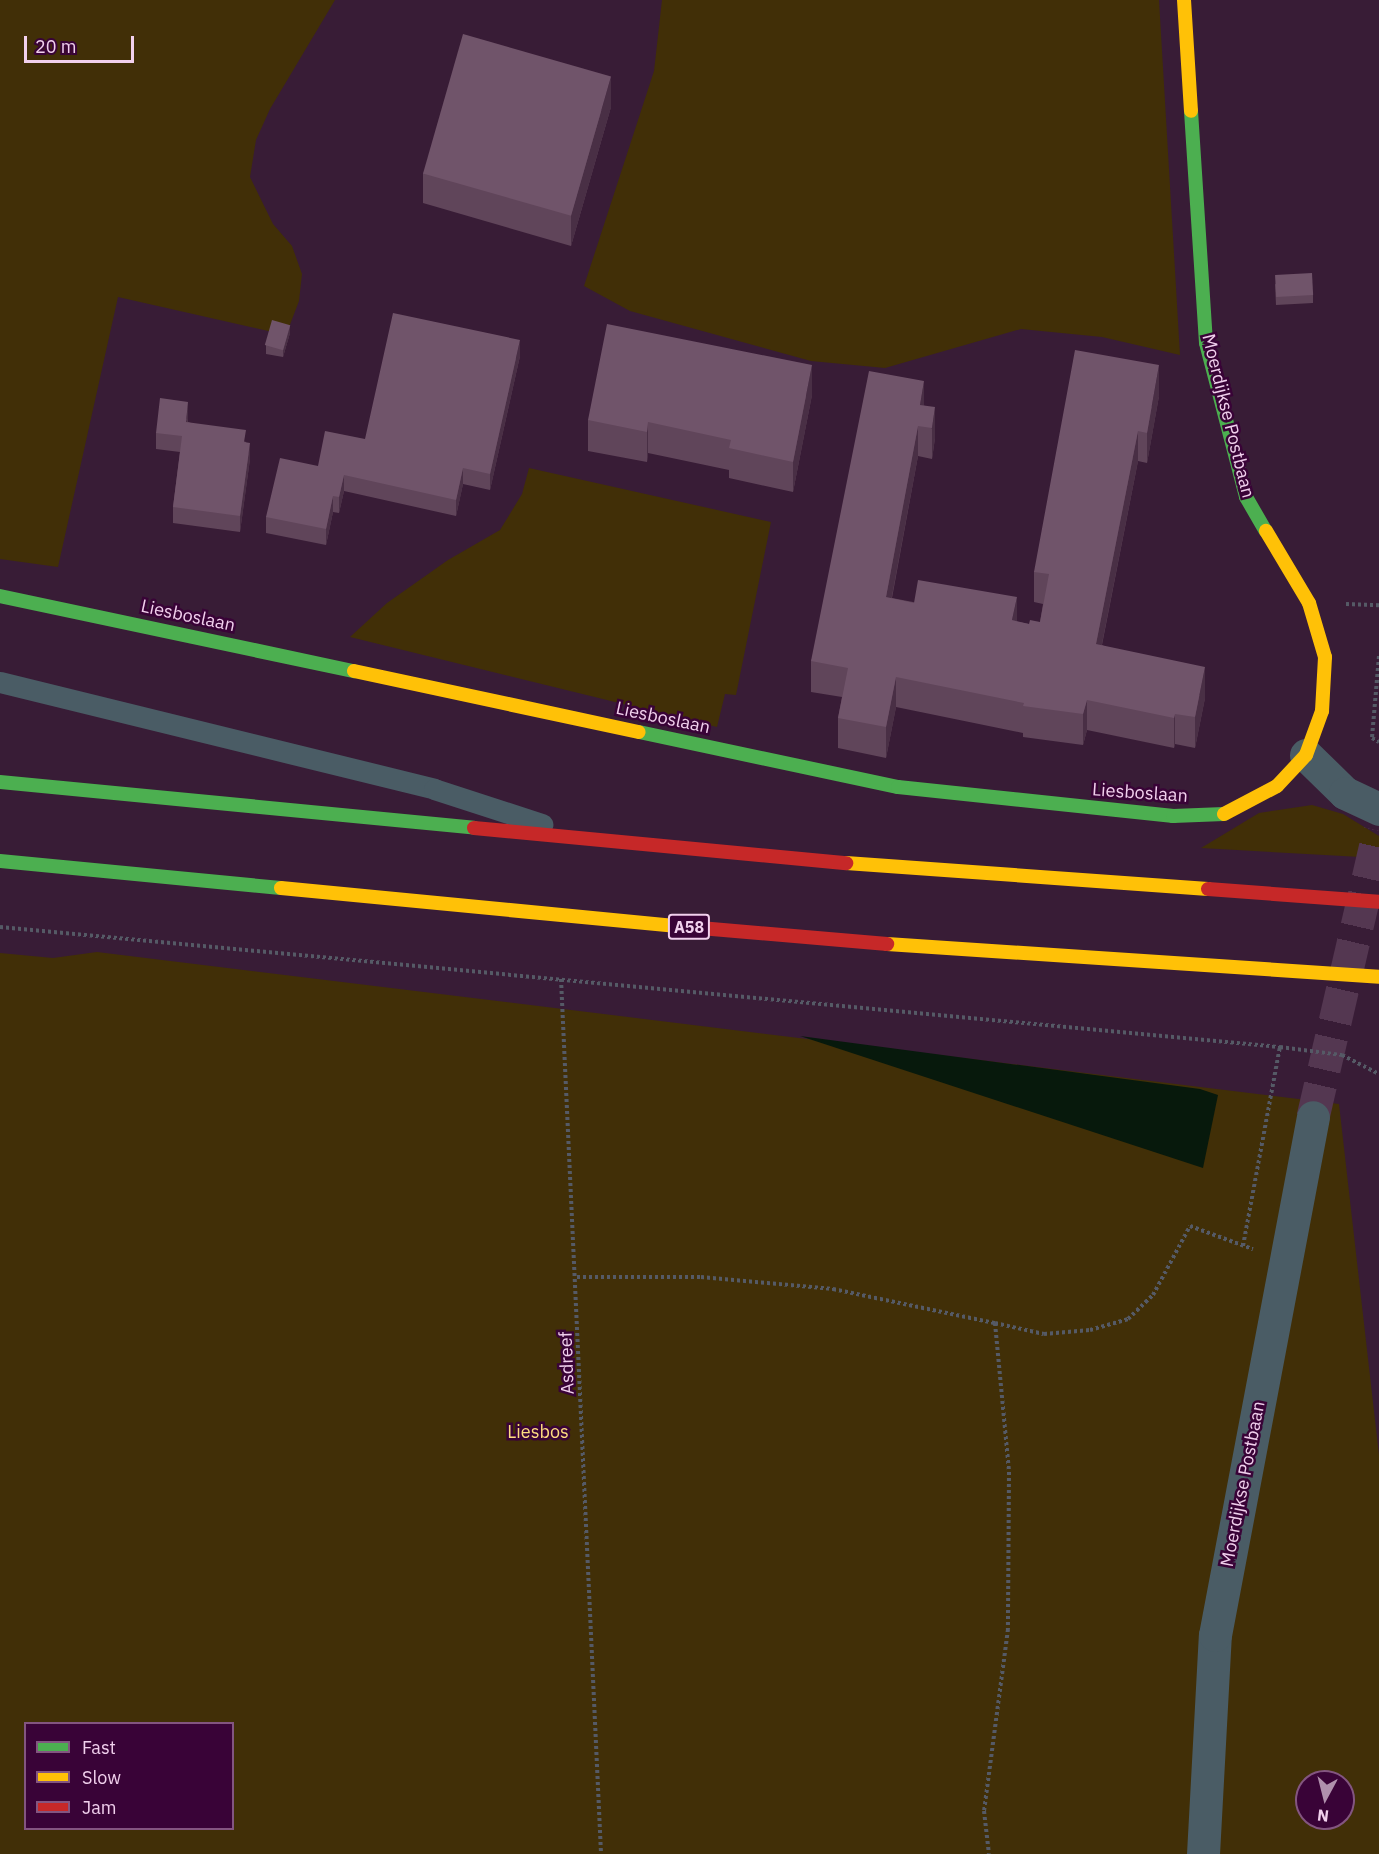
<!DOCTYPE html>
<html>
<head>
<meta charset="utf-8">
<style>
	body { margin:0 }
	#map { position:relative; width:1379px; height:1854px; overflow:hidden; background:#381c36; font-family:"IBM Plex Sans",sans-serif }
	div>[style] { position:absolute }
	.green>* { inset:0; background:#412f07 }
	.water>* { inset:0; background:#07190c }
	.street-tunnel>* { height:33px; margin-top:-16.5px; transform-origin:0; background:repeating-linear-gradient(90deg,#543751 0 33px,transparent 0 49px) }
	.path>* { height:4px; margin-top:-2px; transform-origin:0; background:repeating-linear-gradient(90deg,#555a66 0 3px,transparent 0 6px) }
	.lane>* { height:21px; margin:-10.5px; padding:0 10.5px; transform-origin:10.5px; border-radius:10.5px; background:#4a5c65 }
	.street>* { height:33px; margin:-16.5px; padding:0 16.5px; transform-origin:16.5px; border-radius:16.5px; background:#4a5c65 }
	.fast>* { height:14px; margin:-7px; padding:0 7px; transform-origin:7px; border-radius:7px; background:#4caf50 }
	.slow>* { height:14px; margin:-7px; padding:0 7px; transform-origin:7px; border-radius:7px; background:#ffc107 }
	.jam>* { height:14px; margin:-7px; padding:0 7px; transform-origin:7px; border-radius:7px; background:#c62828 }
	.wall>* { inset:0; background:#60455a }
	.shaded-wall>* { inset:0; background:#492f45 }
	.building>* { inset:0; background:#70546a; transform-origin:0 0 }
	span { translate:-50% -50%; white-space:nowrap; text-align:center; line-height:1.15; -webkit-text-stroke:5px #390337; paint-order:stroke }
	.shield-label span { padding:2px 4px; background:#390337; border:2px solid; border-radius:4px; -webkit-text-stroke-width:0 }
	.shield-label { font-size:16px; color:#f1d0ed; font-weight:700 }
	.street-label { font-size:18px; color:#f1d0ed }
	.park-label { font-size:18px; color:#fddc7f }
	.legend { position:absolute; left:24px; top:1722px; width:210px; height:108px; box-sizing:border-box; background:#390337; border:2px solid #835580; margin:0; padding:8px 10px; list-style:none; font-size:18px; color:#f1d0ed }
	.legend li { display:flex; align-items:center; gap:12px; height:30px }
	.legend b { width:30px; border:2px solid #835580 }
	.north { position:absolute; left:1295px; top:1770px; width:60px; height:60px; box-sizing:border-box; background:#390337; border:2px solid #835580; border-radius:50%; rotate:187deg; font-size:16px; font-weight:700; line-height:24px; text-align:center; color:#f1d0ed }
	.north::after { content:''; display:block; margin:auto; width:21px; height:27px; background:#b091ad; clip-path:polygon(50% 0,100% 100%,50% 72%,0 100%) }
	.scale { position:absolute; left:24px; top:36px; width:110px; height:27px; box-sizing:border-box; border:3px solid #f1d0ed; border-top:0; padding-left:8px; font-size:18px; line-height:21px; white-space:nowrap; color:#f1d0ed; -webkit-text-stroke:4px #390337; paint-order:stroke }
</style>
</head>
<body>
<div id="map">
	<div class="green">
		<i style="clip-path:polygon(0 0,335px 0,270px 109px,256px 140px,250px 177px,273px 224px,292px 246px,302px 274px,299px 301px,286px 335px,118px 297px,58px 567px,0 559px)"></i>
		<i style="clip-path:polygon(662px 0,1159px 0,1180px 355px,1102px 337px,1021px 329px,885px 368px,811px 361px,630px 311px,584px 286px,654px 71px)"></i>
		<i style="clip-path:polygon(529px 468px,771px 522px,736px 695px,725px 694px,717px 727px,350px 637px,387px 603px,448px 560px,500px 530px,522px 494px)"></i>
		<i style="clip-path:polygon(1312px 805px,1343px 814px,1379px 836px,1379px 858px,1201px 848px,1259px 813px)"></i>
		<i style="clip-path:polygon(evenodd,97px 952px,1339px 1104px,1379px 1455px,1379px 1854px,0 1854px,0 953px,53px 958px,97px 952px,26px 1724px,232px 1724px,232px 1828px,26px 1828px,26px 1724px,97px 952px,1307px 1782px,1343px 1782px,1343px 1818px,1307px 1818px,1307px 1782px)"></i>
	</div>
	<div class="water">
		<i style="clip-path:polygon(800px 1036px,1200px 1089px,1218px 1095px,1203px 1168px)"></i>
	</div>
	<div class="street-tunnel">
		<i style="left:1313px;top:1117px;width:294px;rotate:-77deg"></i>
	</div>
	<div class="path">
		<i style="left:1346px;top:604px;width:33px;rotate:2deg"></i>
		<i style="left:1379px;top:656px;width:82px;rotate:94.9deg"></i>
		<i style="left:1372px;top:738px;width:8px;rotate:30deg"></i>
		<i style="left:0;top:927px;width:1286px;rotate:5.36deg"></i>
		<i style="left:1280px;top:1047px;width:63px;rotate:7.4deg"></i>
		<i style="left:1342px;top:1055px;width:42px;rotate:27.2deg"></i>
		<i style="left:561px;top:979px;width:876px;rotate:87.38deg"></i>
		<i style="left:1243px;top:1246px;width:202px;rotate:-79.5deg"></i>
		<i style="left:577px;top:1277px;width:124px"></i>
		<i style="left:701px;top:1277px;width:133px;rotate:5.2deg"></i>
		<i style="left:833px;top:1289px;width:166px;rotate:11.9deg"></i>
		<i style="left:995px;top:1323px;width:150px;rotate:84.6deg"></i>
		<i style="left:1009px;top:1472px;width:157px;rotate:90.4deg"></i>
		<i style="left:1008px;top:1629px;width:184px;rotate:97.5deg"></i>
		<i style="left:984px;top:1811px;width:43px;rotate:83.4deg"></i>
		<i style="left:995px;top:1323px;width:50px;rotate:12.7deg"></i>
		<i style="left:1044px;top:1334px;width:46px;rotate:-5deg"></i>
		<i style="left:1090px;top:1330px;width:40px;rotate:-16deg"></i>
		<i style="left:1128px;top:1319px;width:35px;rotate:-44deg"></i>
		<i style="left:1153px;top:1295px;width:78px;rotate:-61.8deg"></i>
		<i style="left:1190px;top:1226px;width:67px;rotate:20.1deg"></i>
	</div>
	<div class="lane">
		<i style="left:0;top:682px;width:447px;rotate:13.8deg"></i>
		<i style="left:434px;top:789px;width:114px;rotate:18deg"></i>
	</div>
	<div class="street">
		<i style="left:1306px;top:755px;width:54px;rotate:44.3deg"></i>
		<i style="left:1345px;top:793px;width:38px;rotate:25deg"></i>
		<i style="left:1203px;top:1854px;width:219px;rotate:-86.9deg"></i>
		<i style="left:1215px;top:1635px;width:527px;rotate:-79.29deg"></i>
	</div>
	<div class="fast">
		<i style="left:1191px;top:111px;width:232px;rotate:86.3deg"></i>
		<i style="left:1206px;top:343px;width:159px;rotate:75.4deg"></i>
		<i style="left:1246px;top:497px;width:39px;rotate:60deg"></i>
		<i style="left:0;top:596px;width:362px;rotate:12deg"></i>
		<i style="left:639px;top:732px;width:265px;rotate:12deg"></i>
		<i style="left:898px;top:787px;width:277px;rotate:6deg"></i>
		<i style="left:1173px;top:816px;width:51px;rotate:-2.2deg"></i>
		<i style="left:0;top:782px;width:476px;rotate:5.5deg"></i>
		<i style="left:0;top:861px;width:282px;rotate:5.5deg"></i>
	</div>
	<div class="slow">
		<i style="left:1184px;top:0;width:111px;rotate:86.4deg"></i>
		<i style="left:354px;top:671px;width:291px;rotate:12.1deg"></i>
		<i style="left:1224px;top:814px;width:60px;rotate:-27.8deg"></i>
		<i style="left:1277px;top:786px;width:42px;rotate:-46.9deg"></i>
		<i style="left:1306px;top:755px;width:47px;rotate:-70deg"></i>
		<i style="left:1322px;top:711px;width:54px;rotate:-86.8deg"></i>
		<i style="left:1325px;top:657px;width:56px;rotate:-106.5deg"></i>
		<i style="left:1309px;top:603px;width:84px;rotate:-120.8deg"></i>
		<i style="left:846px;top:863px;width:363px;rotate:4.1deg"></i>
		<i style="left:281px;top:888px;width:398px;rotate:5.5deg"></i>
		<i style="left:887px;top:944px;width:493px;rotate:3.8deg"></i>
	</div>
	<div class="jam">
		<i style="left:474px;top:828px;width:374px;rotate:5.4deg"></i>
		<i style="left:1208px;top:889px;width:171px;rotate:4.3deg"></i>
		<i style="left:677px;top:926px;width:211px;rotate:4.9deg"></i>
	</div>
	<div class="wall">
		<i style="clip-path:polygon(611px 107px,571px 246px,423px 203px,423px 173px)"></i>
		<i style="clip-path:polygon(1275px 284px,1313px 295px,1313px 303px,1276px 305px)"></i>
		<i style="clip-path:polygon(290px 333px,283px 357px,266px 354px,266px 345px)"></i>
		<i style="clip-path:polygon(520px 356px,490px 490px,463px 484px,456px 516px,344px 491px,339px 513px,333px 512px,326px 545px,266px 533px,266px 517px,318px 466px,365px 439px)"></i>
		<i style="clip-path:polygon(812px 395px,793px 492px,729px 478px,729px 470px,648px 453px,647px 462px,588px 451px,588px 420px)"></i>
		<i style="clip-path:polygon(1159px 396px,1147px 463px,1138px 461px,1102px 645px,1205px 698px,1195px 748px,1175px 744px,1174px 748px,1087px 730px,1083px 745px,1023px 737px,1023px 733px,896px 707px,886px 758px,838px 748px,838px 718px,842px 697px,811px 692px,811px 661px,924px 405px,935px 438px,932px 459px,918px 456px,892px 598px,1029px 624px,1040px 622px,1043px 604px,1034px 602px,1034px 572px)"></i>
		<i style="clip-path:polygon(188px 418px,188px 422px,246px 442px,250px 459px,240px 532px,173px 523px,173px 507px,180px 452px,156px 449px,156px 433px)"></i>
	</div>
	<div class="shaded-wall">
		<i style="clip-path:polygon(611px 77px,611px 107px,571px 246px,571px 215px)"></i>
		<i style="clip-path:polygon(290px 325px,290px 333px,283px 357px,283px 349px)"></i>
		<i style="clip-path:polygon(520px 340px,520px 356px,490px 490px,490px 474px)"></i>
		<i style="clip-path:polygon(812px 365px,812px 395px,793px 492px,793px 462px)"></i>
		<i style="clip-path:polygon(1159px 365px,1159px 396px,1147px 463px,1147px 433px)"></i>
		<i style="clip-path:polygon(924px 381px,924px 412px,920px 405px)"></i>
		<i style="clip-path:polygon(188px 402px,188px 418px,186px 438px,186px 422px)"></i>
		<i style="clip-path:polygon(935px 407px,935px 438px,932px 459px,932px 428px)"></i>
		<i style="clip-path:polygon(648px 422px,648px 453px,647px 462px,647px 432px)"></i>
		<i style="clip-path:polygon(918px 426px,918px 456px,886px 628px,886px 597px)"></i>
		<i style="clip-path:polygon(1138px 431px,1138px 461px,1096px 674px,1096px 644px)"></i>
		<i style="clip-path:polygon(250px 443px,250px 459px,240px 532px,240px 516px)"></i>
		<i style="clip-path:polygon(463px 468px,463px 484px,456px 516px,456px 500px)"></i>
		<i style="clip-path:polygon(344px 475px,344px 491px,339px 513px,339px 497px)"></i>
		<i style="clip-path:polygon(333px 496px,333px 512px,326px 545px,326px 529px)"></i>
		<i style="clip-path:polygon(1017px 597px,1017px 628px,1012px 620px)"></i>
		<i style="clip-path:polygon(1205px 667px,1205px 698px,1195px 748px,1195px 717px)"></i>
		<i style="clip-path:polygon(896px 677px,896px 707px,886px 758px,886px 727px)"></i>
		<i style="clip-path:polygon(1087px 700px,1087px 730px,1083px 745px,1083px 714px)"></i>
		<i style="clip-path:polygon(1175px 714px,1175px 744px,1174px 748px,1174px 718px)"></i>
	</div>
	<div class="building">
		<i style="left:463px;top:34px;width:154px;height:145px;rotate:16deg"></i>
		<i style="left:1312px;top:273px;width:22px;height:37px;rotate:87deg"></i>
		<i style="clip-path:polygon(393px 313px,520px 340px,490px 474px,463px 468px,456px 500px,344px 475px,339px 497px,333px 496px,326px 529px,266px 517px,280px 458px,318px 466px,325px 431px,365px 439px)"></i>
		<i style="left:272px;top:320px;width:19px;height:26px;rotate:16deg"></i>
		<i style="clip-path:polygon(607px 324px,812px 365px,793px 462px,729px 448px,731px 440px,648px 422px,647px 432px,588px 420px)"></i>
		<i style="clip-path:polygon(1075px 350px,1159px 365px,1147px 433px,1138px 431px,1096px 644px,1205px 667px,1195px 717px,1175px 714px,1174px 718px,1087px 700px,1083px 714px,1023px 706px,1024px 703px,896px 677px,886px 727px,838px 718px,848px 668px,811px 661px,869px 371px,924px 381px,920px 405px,935px 407px,932px 428px,918px 426px,886px 597px,914px 603px,918px 580px,1017px 597px,1012px 620px,1029px 624px,1030px 620px,1040px 622px,1049px 574px,1034px 572px)"></i>
		<i style="clip-path:polygon(160px 398px,188px 402px,186px 422px,246px 430px,244px 442px,250px 443px,240px 516px,173px 507px,182px 436px,156px 433px)"></i>
	</div>
	<div class="shield-label">
		<span style="left:689px;top:927px">A58</span>
	</div>
	<div class="street-label">
		<span style="left:1228px;top:416px;rotate:76deg">Moerdijkse Postbaan</span>
		<span style="left:188px;top:616px;rotate:12deg">Liesboslaan</span>
		<span style="left:663px;top:718px;rotate:12deg">Liesboslaan</span>
		<span style="left:1140px;top:793px;rotate:4deg">Liesboslaan</span>
		<span style="left:567px;top:1363px;rotate:-92deg">Asdreef</span>
		<span style="left:1243px;top:1484px;rotate:-79deg">Moerdijkse Postbaan</span>
	</div>
	<div class="park-label">
		<span style="left:538px;top:1432px">Liesbos</span>
	</div>
	<ul class="legend">
	<li><b style="height:8px;background:#4caf50"></b>Fast</li>
	<li><b style="height:8px;background:#ffc107"></b>Slow</li>
	<li><b style="height:8px;background:#c62828"></b>Jam</li>
	</ul>
	<div class="north">N</div>
	<div class="scale">20 m</div>
</div>
</body>
</html>
